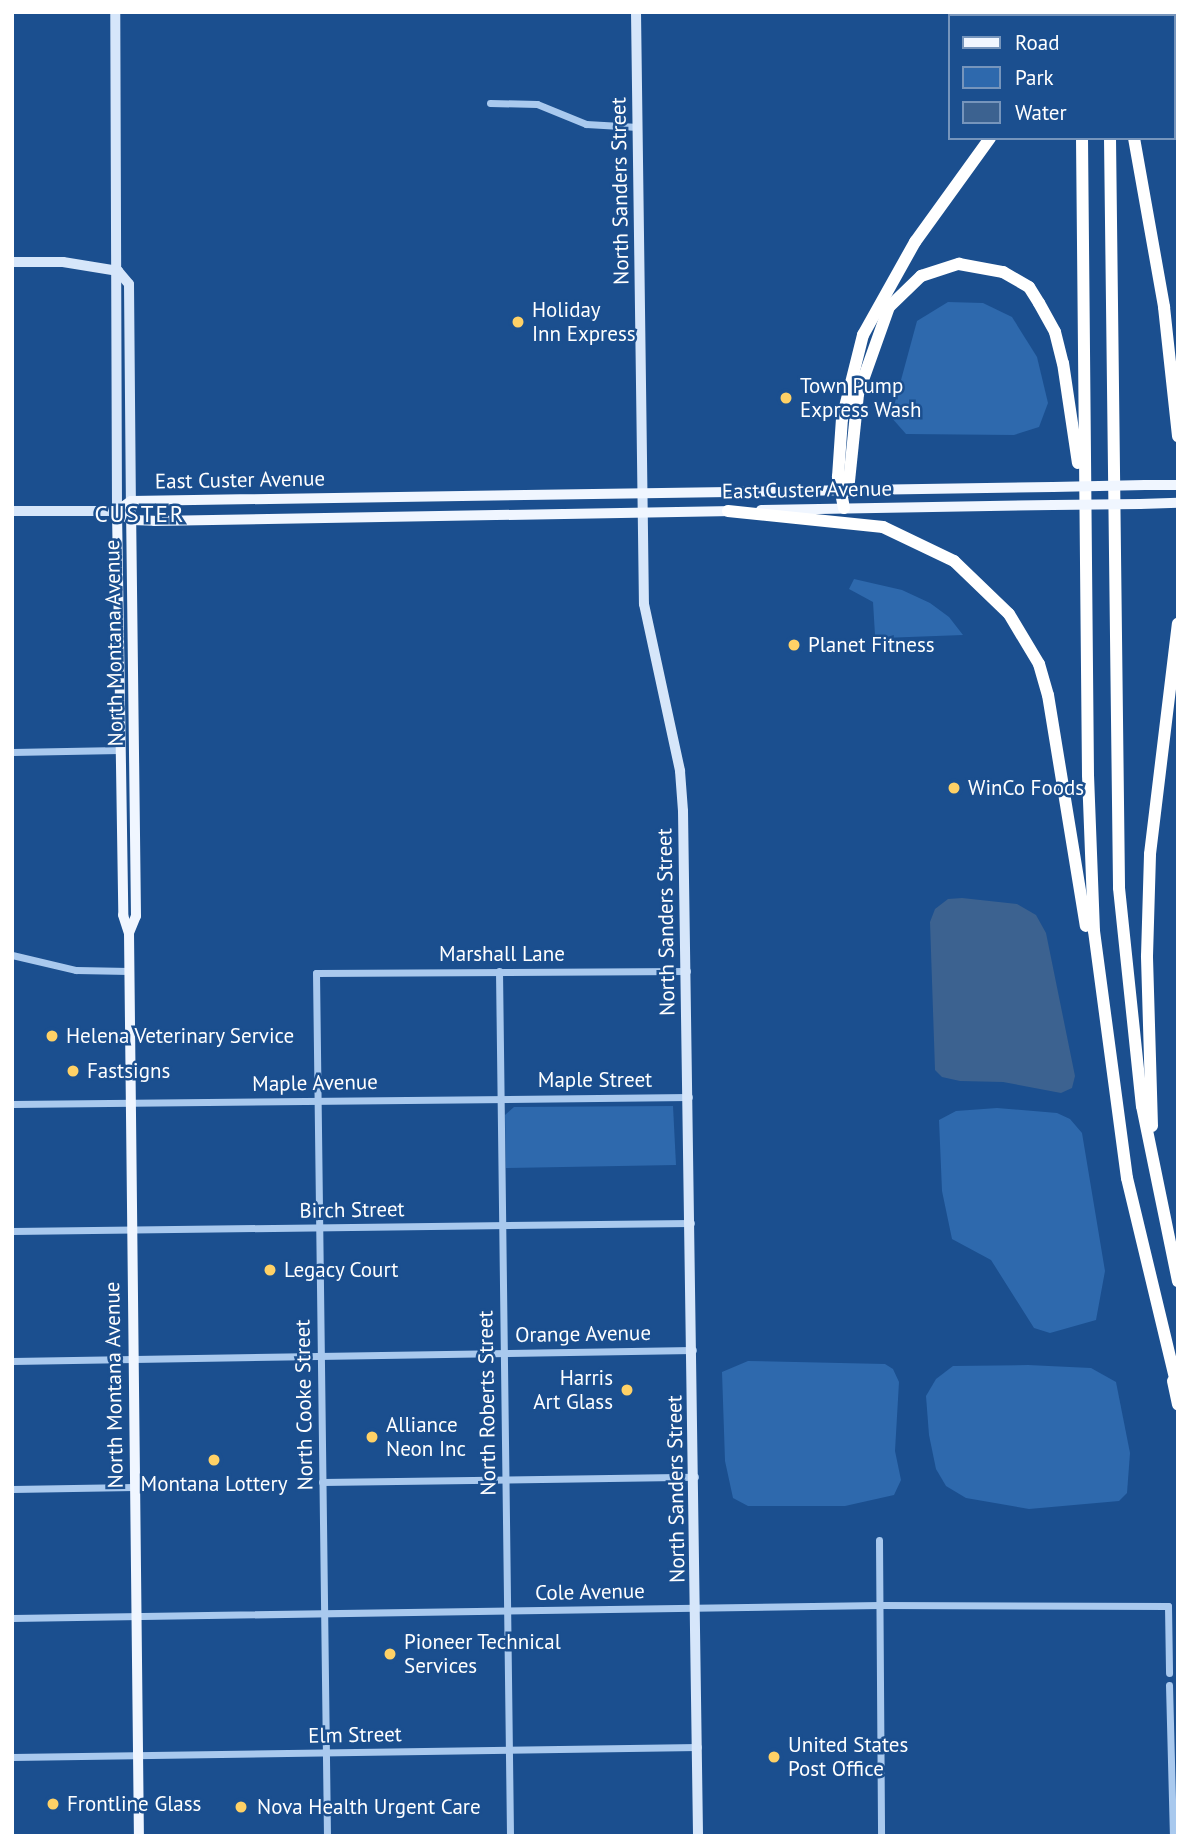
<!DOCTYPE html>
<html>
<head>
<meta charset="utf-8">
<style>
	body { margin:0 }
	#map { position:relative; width:1190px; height:1848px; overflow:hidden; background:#1b4f8f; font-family:"PT Sans",sans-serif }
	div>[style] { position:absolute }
	.green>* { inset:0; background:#2e69ad }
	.water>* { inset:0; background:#3c6290 }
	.street>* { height:7px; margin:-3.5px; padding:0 3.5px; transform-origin:3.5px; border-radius:3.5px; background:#a9c9ee }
	.secondary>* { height:10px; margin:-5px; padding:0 5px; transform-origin:5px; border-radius:5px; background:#d6e6fa }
	.primary>* { height:10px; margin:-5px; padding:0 5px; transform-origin:5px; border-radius:5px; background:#f0f6ff }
	.highway>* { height:12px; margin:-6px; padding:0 6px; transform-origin:6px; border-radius:6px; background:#fff }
	.primary-bridge>* { height:10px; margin:-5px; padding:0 5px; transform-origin:5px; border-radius:5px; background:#f0f6ff }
	.dots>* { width:19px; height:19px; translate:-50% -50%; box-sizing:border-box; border:4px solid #1b4f8f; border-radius:50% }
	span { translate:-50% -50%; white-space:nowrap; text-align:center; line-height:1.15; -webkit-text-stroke:5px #1b4f8f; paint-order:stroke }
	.street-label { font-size:21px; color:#fff }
	.poi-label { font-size:21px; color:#fff }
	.left { translate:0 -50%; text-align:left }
	.right { translate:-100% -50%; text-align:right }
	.neighbourhood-label { font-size:23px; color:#fff; letter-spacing:2px }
	.frame { position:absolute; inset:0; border:14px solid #fff; pointer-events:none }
	.legend { position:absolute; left:948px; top:14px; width:228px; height:126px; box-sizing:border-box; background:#1b4f8f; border:2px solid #7695bc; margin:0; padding:9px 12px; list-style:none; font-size:21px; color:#fff }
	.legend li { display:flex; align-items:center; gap:14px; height:35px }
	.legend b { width:35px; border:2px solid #7695bc }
</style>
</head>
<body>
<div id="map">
	<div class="green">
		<i style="clip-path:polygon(948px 302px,983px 303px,1012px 317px,1037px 357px,1048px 403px,1039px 427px,1014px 435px,906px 434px,891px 417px,917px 321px)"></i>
		<i style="clip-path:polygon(854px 579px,902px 590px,930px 603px,949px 617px,963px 635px,882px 638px,875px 635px,873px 602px,849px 589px)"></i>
		<i style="clip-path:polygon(673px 1106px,676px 1165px,506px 1168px,505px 1115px,514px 1107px)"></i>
		<i style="clip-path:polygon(997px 1108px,1057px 1113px,1070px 1119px,1082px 1133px,1105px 1271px,1096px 1320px,1050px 1333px,1034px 1328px,991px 1260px,952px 1239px,942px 1191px,939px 1120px,956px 1111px)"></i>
		<i style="clip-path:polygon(748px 1361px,885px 1364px,893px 1369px,899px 1382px,895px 1451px,901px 1480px,894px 1495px,845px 1506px,748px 1506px,733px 1498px,725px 1461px,722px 1372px)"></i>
		<i style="clip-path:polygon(1028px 1365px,1091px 1368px,1116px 1382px,1130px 1453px,1127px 1493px,1119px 1501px,1029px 1509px,966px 1498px,946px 1486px,936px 1469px,929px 1435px,926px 1396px,936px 1379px,953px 1366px)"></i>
	</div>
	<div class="water">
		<i style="clip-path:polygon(962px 898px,1017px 904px,1036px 915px,1046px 933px,1075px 1076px,1072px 1088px,1061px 1093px,1003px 1082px,960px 1081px,942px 1077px,935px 1070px,930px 922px,935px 909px,948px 899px)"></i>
	</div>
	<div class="street">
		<i style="left:490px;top:103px;width:47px;rotate:1.2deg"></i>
		<i style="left:537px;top:104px;width:53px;rotate:22.2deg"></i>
		<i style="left:586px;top:124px;width:52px;rotate:3.3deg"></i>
		<i style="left:12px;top:752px;width:108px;rotate:-1.1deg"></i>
		<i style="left:12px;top:955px;width:66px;rotate:13.2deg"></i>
		<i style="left:76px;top:970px;width:53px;rotate:1.1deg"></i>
		<i style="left:499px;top:971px;width:865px;rotate:89.27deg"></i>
		<i style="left:12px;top:1104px;width:677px;rotate:-0.59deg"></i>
		<i style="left:12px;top:1231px;width:679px;rotate:-0.68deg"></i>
		<i style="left:12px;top:1361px;width:681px;rotate:-0.93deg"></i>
		<i style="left:322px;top:1482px;width:373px;rotate:-0.8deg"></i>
		<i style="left:12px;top:1489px;width:122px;rotate:-0.9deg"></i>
		<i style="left:879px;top:1540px;width:296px;rotate:89.6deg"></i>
		<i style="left:12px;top:1618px;width:868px;rotate:-0.86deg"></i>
		<i style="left:880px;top:1605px;width:288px;rotate:0.2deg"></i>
		<i style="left:1168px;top:1606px;width:67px;rotate:89.1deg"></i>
		<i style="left:1169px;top:1685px;width:151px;rotate:88.5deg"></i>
		<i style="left:12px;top:1757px;width:686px;rotate:-0.84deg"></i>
		<i style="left:327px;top:1836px;width:863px;rotate:-90.73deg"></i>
		<i style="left:316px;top:973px;width:371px;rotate:-0.3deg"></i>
	</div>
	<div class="secondary">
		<i style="left:636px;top:12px;width:592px;rotate:89.23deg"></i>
		<i style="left:644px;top:604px;width:171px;rotate:77.8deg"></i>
		<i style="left:680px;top:771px;width:40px;rotate:85.7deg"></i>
		<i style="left:683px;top:811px;width:1025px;rotate:89.16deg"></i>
		<i style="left:12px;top:262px;width:51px"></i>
		<i style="left:63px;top:262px;width:56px;rotate:9.3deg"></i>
		<i style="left:118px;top:271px;width:17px;rotate:50deg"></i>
		<i style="left:129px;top:284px;width:236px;rotate:89.5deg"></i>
		<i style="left:12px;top:511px;width:105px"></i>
		<i style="left:117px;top:511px;width:499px;rotate:-90.2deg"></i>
	</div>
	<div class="primary">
		<i style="left:1145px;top:485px;width:33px"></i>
		<i style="left:1140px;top:504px;width:38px;rotate:-2deg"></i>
		<i style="left:761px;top:510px;width:292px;rotate:-1deg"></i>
		<i style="left:117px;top:511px;width:404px;rotate:89.1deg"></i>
		<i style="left:123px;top:915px;width:19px;rotate:72deg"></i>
		<i style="left:129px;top:933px;width:903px;rotate:89.37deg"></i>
		<i style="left:117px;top:511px;width:17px;rotate:33deg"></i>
		<i style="left:131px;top:520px;width:23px;rotate:2deg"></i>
		<i style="left:154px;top:521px;width:580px;rotate:-0.99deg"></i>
		<i style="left:117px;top:511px;width:17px;rotate:-36deg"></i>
		<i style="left:131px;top:501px;width:922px;rotate:-0.87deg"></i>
		<i style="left:129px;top:933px;width:18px;rotate:-68deg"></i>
		<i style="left:136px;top:916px;width:396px;rotate:-90.7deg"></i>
	</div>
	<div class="highway">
		<i style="left:1081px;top:12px;width:4px;rotate:90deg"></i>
		<i style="left:1109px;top:12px;width:4px;rotate:90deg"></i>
		<i style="left:1122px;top:12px;width:4px;rotate:90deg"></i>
		<i style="left:1048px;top:16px;width:4px;rotate:-76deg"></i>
		<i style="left:1082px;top:138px;width:637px;rotate:89.46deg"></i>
		<i style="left:1088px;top:775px;width:156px;rotate:87.8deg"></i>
		<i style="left:1094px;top:931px;width:249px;rotate:82.4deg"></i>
		<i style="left:1127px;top:1178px;width:218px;rotate:76.5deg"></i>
		<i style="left:1110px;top:138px;width:750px;rotate:89.31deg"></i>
		<i style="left:1119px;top:888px;width:219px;rotate:84deg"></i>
		<i style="left:1142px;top:1106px;width:179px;rotate:78.4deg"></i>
		<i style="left:1134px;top:138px;width:172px;rotate:79.9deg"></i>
		<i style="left:1164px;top:307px;width:130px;rotate:83.8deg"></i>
		<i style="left:848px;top:491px;width:98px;rotate:-84.1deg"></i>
		<i style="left:858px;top:394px;width:92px;rotate:-70.4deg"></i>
		<i style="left:889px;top:307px;width:45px;rotate:-44.1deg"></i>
		<i style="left:921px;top:276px;width:40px;rotate:-18deg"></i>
		<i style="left:959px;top:264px;width:45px;rotate:10.3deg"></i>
		<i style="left:1003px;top:272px;width:30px;rotate:30deg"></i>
		<i style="left:1029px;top:287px;width:19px;rotate:58deg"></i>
		<i style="left:1039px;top:303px;width:33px;rotate:61deg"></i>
		<i style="left:1055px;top:332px;width:32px;rotate:76deg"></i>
		<i style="left:1063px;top:363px;width:101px;rotate:81.5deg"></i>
		<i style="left:844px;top:508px;width:32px;rotate:-101deg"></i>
		<i style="left:838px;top:477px;width:58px;rotate:-86.1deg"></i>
		<i style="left:842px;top:419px;width:87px;rotate:-76deg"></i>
		<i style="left:863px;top:335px;width:107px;rotate:-60.8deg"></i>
		<i style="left:915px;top:242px;width:128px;rotate:-54.2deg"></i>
		<i style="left:728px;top:511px;width:156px;rotate:5.9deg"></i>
		<i style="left:883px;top:527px;width:79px;rotate:25.6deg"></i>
		<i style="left:954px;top:561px;width:76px;rotate:43.9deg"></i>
		<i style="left:1009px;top:614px;width:58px;rotate:59deg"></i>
		<i style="left:1039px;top:664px;width:32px;rotate:74deg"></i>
		<i style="left:1048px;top:695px;width:234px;rotate:80.7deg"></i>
		<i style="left:1152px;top:1126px;width:170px;rotate:-91.7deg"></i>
		<i style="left:1147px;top:956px;width:102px;rotate:-88.3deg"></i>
		<i style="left:1150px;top:854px;width:232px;rotate:-83.1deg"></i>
		<i style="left:1173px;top:1381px;width:24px;rotate:78deg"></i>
	</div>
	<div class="primary-bridge">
		<i style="left:1053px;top:487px;width:92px;rotate:-1.2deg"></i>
		<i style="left:1053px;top:505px;width:87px;rotate:-0.7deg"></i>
	</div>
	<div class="dots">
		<i style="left:518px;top:322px;background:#ffd166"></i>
		<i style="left:786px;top:398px;background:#ffd166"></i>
		<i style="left:794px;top:645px;background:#ffd166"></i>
		<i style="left:954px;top:788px;background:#ffd166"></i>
		<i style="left:52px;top:1036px;background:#ffd166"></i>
		<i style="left:73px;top:1071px;background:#ffd166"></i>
		<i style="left:270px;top:1270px;background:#ffd166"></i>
		<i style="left:627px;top:1390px;background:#ffd166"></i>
		<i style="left:372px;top:1437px;background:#ffd166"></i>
		<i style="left:214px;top:1460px;background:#ffd166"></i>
		<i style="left:390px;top:1654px;background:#ffd166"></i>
		<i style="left:774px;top:1757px;background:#ffd166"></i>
		<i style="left:53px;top:1804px;background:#ffd166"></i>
		<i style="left:241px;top:1807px;background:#ffd166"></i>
	</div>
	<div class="street-label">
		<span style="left:620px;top:191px;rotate:-91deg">North Sanders Street</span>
		<span style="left:240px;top:480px;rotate:-1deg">East Custer Avenue</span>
		<span style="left:807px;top:490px;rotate:-1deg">East Custer Avenue</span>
		<span style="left:114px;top:643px;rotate:-91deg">North Montana Avenue</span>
		<span style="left:666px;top:922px;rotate:-91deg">North Sanders Street</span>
		<span style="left:502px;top:954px">Marshall Lane</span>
		<span style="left:595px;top:1080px">Maple Street</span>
		<span style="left:315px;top:1083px;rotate:-1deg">Maple Avenue</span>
		<span style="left:352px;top:1210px;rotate:-1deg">Birch Street</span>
		<span style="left:583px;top:1334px;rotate:-1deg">Orange Avenue</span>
		<span style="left:114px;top:1385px;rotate:-91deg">North Montana Avenue</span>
		<span style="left:487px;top:1403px;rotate:-91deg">North Roberts Street</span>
		<span style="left:304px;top:1405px;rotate:-91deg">North Cooke Street</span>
		<span style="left:676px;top:1489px;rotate:-91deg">North Sanders Street</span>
		<span style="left:590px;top:1592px;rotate:-1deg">Cole Avenue</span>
		<span style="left:355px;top:1735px;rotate:-1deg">Elm Street</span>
	</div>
	<div class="poi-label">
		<span class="left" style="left:532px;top:322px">Holiday<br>Inn Express</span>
		<span class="left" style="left:800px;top:398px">Town Pump<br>Express Wash</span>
		<span class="left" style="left:808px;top:645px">Planet Fitness</span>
		<span class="left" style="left:968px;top:788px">WinCo Foods</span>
		<span class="left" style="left:66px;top:1036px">Helena Veterinary Service</span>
		<span class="left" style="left:87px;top:1071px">Fastsigns</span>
		<span class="left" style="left:284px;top:1270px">Legacy Court</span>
		<span class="right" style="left:613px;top:1390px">Harris<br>Art Glass</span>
		<span class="left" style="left:386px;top:1437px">Alliance<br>Neon Inc</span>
		<span style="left:214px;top:1484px">Montana Lottery</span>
		<span class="left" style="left:404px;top:1654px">Pioneer Technical<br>Services</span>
		<span class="left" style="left:788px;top:1757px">United States<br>Post Office</span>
		<span class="left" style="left:67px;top:1804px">Frontline Glass</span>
		<span class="left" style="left:257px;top:1807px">Nova Health Urgent Care</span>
	</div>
	<div class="neighbourhood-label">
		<span style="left:140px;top:514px">CUSTER</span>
	</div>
	<div class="frame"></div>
	<ul class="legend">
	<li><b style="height:9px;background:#f0f6ff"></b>Road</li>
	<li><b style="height:19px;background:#2e69ad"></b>Park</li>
	<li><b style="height:19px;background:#3c6290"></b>Water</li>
	</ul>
</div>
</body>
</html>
